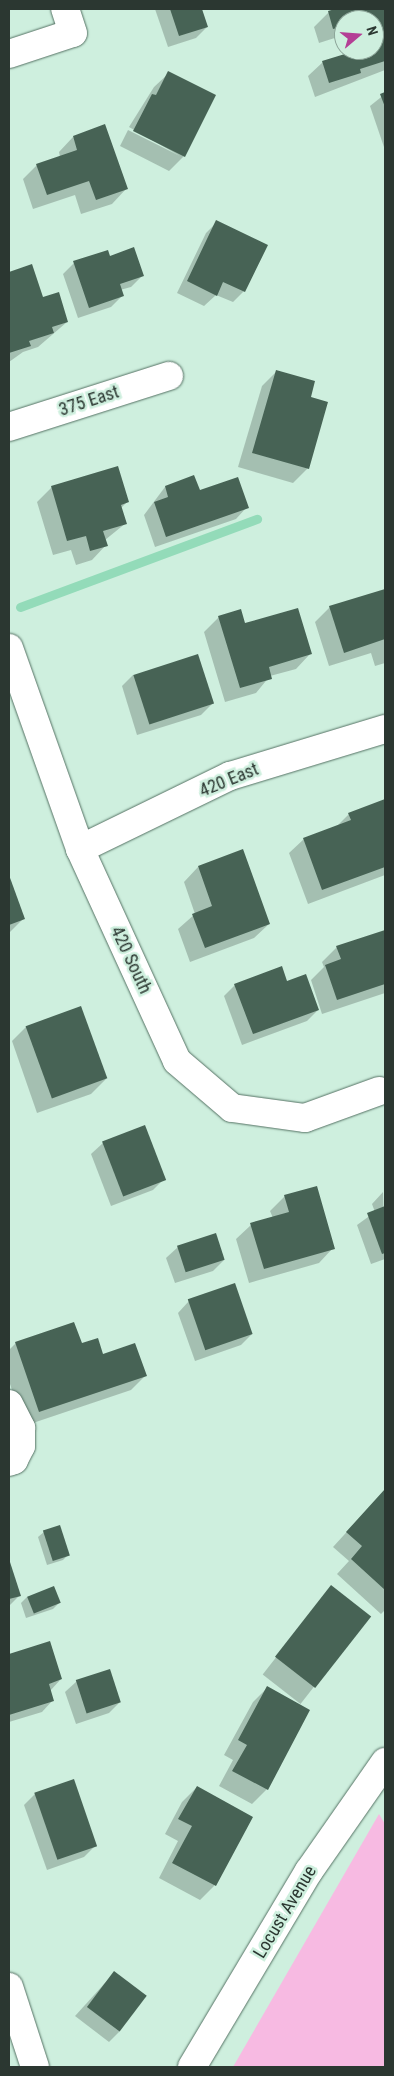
<!DOCTYPE html>
<html>
<head>
<meta charset="utf-8">
<style>
	body { margin:0 }
	#map { position:relative; width:394px; height:2076px; overflow:hidden; background:#ceefde; font-family:"Roboto Condensed",sans-serif }
	div>[style] { position:absolute }
	.green>* { inset:0; background:#f7bae2 }
	.shadow>* { inset:0; background:#0003; transform-origin:0 0 }
	.stream>* { height:9px; margin:-4.5px; padding:0 4.5px; transform-origin:4.5px; border-radius:4.5px; background:#93dbb9 }
	.building>* { inset:0; background:#476355; transform-origin:0 0 }
	.roads { filter:drop-shadow(0 0 1px #557264) drop-shadow(0 0 1px #557264) }
	.minor>* { height:28px; margin:-14px; padding:0 14px; transform-origin:14px; border-radius:14px; background:#fff }
	span { translate:-50% -50%; white-space:nowrap; text-align:center; line-height:1.15; -webkit-text-stroke:5px #ceefde; paint-order:stroke }
	.street-label { font-size:18px; color:#2b3731 }
	.frame { position:absolute; inset:0; border:10px solid #2b3731; pointer-events:none }
	.north { position:absolute; left:334px; top:10px; width:50px; height:50px; box-sizing:border-box; background:#ceefde; border:1px solid #8da599; border-radius:50%; rotate:72deg; font-size:14px; font-weight:700; line-height:20px; text-align:center; color:#2b3731 }
	.north::after { content:''; display:block; margin:auto; width:18px; height:22px; background:#b43e95; clip-path:polygon(50% 0,100% 100%,50% 72%,0 100%) }
</style>
</head>
<body>
<div id="map">
	<div class="green">
		<i style="clip-path:polygon(379px 1814px,385px 1824px,385px 2067px,233px 2067px)"></i>
	</div>
	<div class="shadow">
		<i style="clip-path:polygon(155px 9px,201px 9px,207px 27px,196px 38px,168px 47px)"></i>
		<i style="clip-path:polygon(340px 9px,385px 9px,385px 70px,315px 97px,308px 76px,323px 62px,346px 55px,345px 50px,374px 50px,374px 20px,344px 20px,344px 48px,341px 36px,319px 43px,314px 27px,329px 12px)"></i>
		<i style="clip-path:polygon(169px 73px,184px 156px,169px 171px,120px 146px,128px 130px,180px 156px,129px 127px,154px 87px)"></i>
		<i style="clip-path:polygon(385px 94px,385px 150px,370px 106px)"></i>
		<i style="clip-path:polygon(73px 137px,126px 189px,112px 204px,81px 214px,75px 195px,33px 209px,23px 179px,37px 165px,60px 157px,59px 152px)"></i>
		<i style="clip-path:polygon(217px 222px,244px 291px,233px 302px,216px 295px,204px 306px,177px 293px,206px 233px)"></i>
		<i style="clip-path:polygon(109px 257px,143px 275px,131px 287px,120px 290px,122px 296px,111px 307px,78px 318px,63px 274px,74px 263px)"></i>
		<i style="clip-path:polygon(31px 266px,42px 299px,67px 322px,38px 347px,23px 352px,9px 362px,9px 273px)"></i>
		<i style="clip-path:polygon(277px 371px,309px 398px,308px 468px,293px 483px,238px 467px,262px 386px)"></i>
		<i style="clip-path:polygon(193px 477px,199px 492px,247px 507px,236px 519px,155px 547px,144px 515px,165px 487px)"></i>
		<i style="clip-path:polygon(52px 487px,127px 502px,121px 508px,126px 523px,105px 540px,106px 545px,92px 560px,76px 565px,71px 550px,53px 555px,37px 502px)"></i>
		<i style="clip-path:polygon(385px 590px,385px 663px,375px 666px,371px 653px,329px 666px,315px 622px,330px 607px)"></i>
		<i style="clip-path:polygon(219px 617px,244px 625px,310px 654px,296px 669px,270px 676px,256px 693px,225px 702px,204px 632px)"></i>
		<i style="clip-path:polygon(133px 675px,212px 704px,201px 715px,137px 735px,122px 686px)"></i>
		<i style="clip-path:polygon(385px 801px,385px 875px,308px 904px,289px 853px,304px 839px,336px 827px,349px 814px)"></i>
		<i style="clip-path:polygon(198px 867px,269px 924px,254px 938px,190px 962px,178px 929px,195px 914px,184px 882px)"></i>
		<i style="clip-path:polygon(9px 878px,23px 919px,9px 933px)"></i>
		<i style="clip-path:polygon(385px 931px,385px 993px,322px 1014px,311px 980px,324px 967px,322px 962px,337px 947px)"></i>
		<i style="clip-path:polygon(287px 983px,318px 1010px,307px 1021px,242px 1045px,224px 996px,235px 985px)"></i>
		<i style="clip-path:polygon(26px 1027px,106px 1079px,91px 1094px,37px 1113px,12px 1041px)"></i>
		<i style="clip-path:polygon(103px 1143px,164px 1179px,153px 1190px,111px 1206px,91px 1154px)"></i>
		<i style="clip-path:polygon(383px 1192px,385px 1259px,371px 1264px,357px 1225px,375px 1212px,372px 1204px)"></i>
		<i style="clip-path:polygon(285px 1196px,333px 1248px,319px 1263px,249px 1283px,236px 1239px,251px 1225px,273px 1218px,270px 1211px)"></i>
		<i style="clip-path:polygon(178px 1247px,224px 1260px,213px 1271px,175px 1283px,166px 1258px)"></i>
		<i style="clip-path:polygon(189px 1301px,252px 1334px,241px 1345px,195px 1361px,178px 1313px)"></i>
		<i style="clip-path:polygon(16px 1343px,81px 1344px,146px 1375px,131px 1390px,24px 1426px,9px 1381px,9px 1350px)"></i>
		<i style="clip-path:polygon(385px 1490px,385px 1610px,381px 1614px,337px 1574px,349px 1561px,333px 1547px)"></i>
		<i style="clip-path:polygon(44px 1532px,69px 1554px,63px 1560px,47px 1565px,38px 1537px)"></i>
		<i style="clip-path:polygon(9px 1562px,19px 1596px,9px 1606px)"></i>
		<i style="left:331px;top:1587px;width:48px;height:111px;rotate:38deg"></i>
		<i style="clip-path:polygon(27px 1597px,59px 1603px,53px 1609px,26px 1618px,21px 1603px)"></i>
		<i style="clip-path:polygon(50px 1642px,61px 1679px,50px 1691px,53px 1700px,42px 1712px,9px 1722px,9px 1655px)"></i>
		<i style="clip-path:polygon(77px 1681px,120px 1702px,109px 1713px,76px 1724px,65px 1692px)"></i>
		<i style="clip-path:polygon(267px 1688px,267px 1789px,252px 1804px,219px 1786px,233px 1760px,224px 1755px,253px 1702px)"></i>
		<i style="clip-path:polygon(197px 1787px,252px 1818px,214px 1886px,200px 1900px,159px 1878px,178px 1841px,165px 1834px,182px 1802px)"></i>
		<i style="clip-path:polygon(35px 1794px,95px 1846px,84px 1857px,47px 1870px,24px 1805px)"></i>
		<i style="clip-path:polygon(114px 1973px,120px 2031px,109px 2042px,75px 2016px)"></i>
	</div>
	<div class="stream">
		<i style="left:20px;top:607px;width:253px;rotate:-20.4deg"></i>
	</div>
	<div class="building">
		<i style="clip-path:polygon(170px 9px,202px 9px,208px 27px,179px 36px)"></i>
		<i style="clip-path:polygon(335px 9px,385px 9px,385px 61px,360px 69px,361px 73px,329px 83px,322px 61px,358px 50px,374px 50px,374px 20px,344px 20px,344px 26px,333px 29px,328px 11px)"></i>
		<i style="clip-path:polygon(168px 71px,216px 95px,185px 157px,133px 131px,152px 94px,156px 95px)"></i>
		<i style="clip-path:polygon(385px 92px,385px 107px,380px 94px)"></i>
		<i style="clip-path:polygon(105px 124px,128px 189px,96px 200px,89px 181px,47px 195px,36px 164px,77px 150px,73px 136px)"></i>
		<i style="clip-path:polygon(216px 220px,268px 245px,245px 292px,223px 282px,217px 296px,187px 281px)"></i>
		<i style="clip-path:polygon(134px 247px,144px 276px,120px 284px,124px 296px,89px 308px,73px 261px,108px 250px,110px 256px)"></i>
		<i style="clip-path:polygon(32px 264px,43px 297px,59px 292px,68px 322px,52px 327px,54px 333px,29px 341px,31px 346px,9px 353px,9px 272px)"></i>
		<i style="clip-path:polygon(276px 370px,315px 381px,311px 397px,328px 402px,309px 469px,252px 453px)"></i>
		<i style="clip-path:polygon(118px 466px,129px 502px,121px 505px,127px 524px,103px 531px,108px 546px,90px 551px,86px 536px,67px 541px,51px 486px)"></i>
		<i style="clip-path:polygon(194px 475px,200px 490px,238px 477px,249px 508px,166px 537px,154px 502px,168px 497px,165px 486px)"></i>
		<i style="clip-path:polygon(385px 589px,385px 639px,344px 653px,329px 606px)"></i>
		<i style="clip-path:polygon(298px 608px,312px 654px,269px 667px,272px 679px,240px 688px,218px 616px,241px 609px,245px 623px)"></i>
		<i style="left:198px;top:654px;width:52px;height:68px;rotate:72deg"></i>
		<i style="clip-path:polygon(385px 799px,385px 867px,322px 890px,303px 838px,351px 820px,348px 813px)"></i>
		<i style="clip-path:polygon(243px 849px,270px 924px,205px 948px,192px 914px,212px 906px,198px 866px)"></i>
		<i style="clip-path:polygon(9px 875px,25px 919px,9px 925px)"></i>
		<i style="clip-path:polygon(385px 930px,385px 984px,337px 1000px,325px 965px,341px 959px,336px 946px)"></i>
		<i style="clip-path:polygon(282px 966px,287px 981px,306px 974px,319px 1010px,253px 1034px,234px 984px)"></i>
		<i style="left:81px;top:1006px;width:77px;height:59px;rotate:70deg"></i>
		<i style="left:145px;top:1125px;width:59px;height:46px;rotate:69deg"></i>
		<i style="clip-path:polygon(317px 1186px,335px 1249px,264px 1269px,250px 1223px,289px 1212px,284px 1195px)"></i>
		<i style="clip-path:polygon(385px 1206px,385px 1253px,382px 1254px,367px 1213px)"></i>
		<i style="left:216px;top:1233px;width:28px;height:41px;rotate:72deg"></i>
		<i style="left:235px;top:1283px;width:54px;height:50px;rotate:71deg"></i>
		<i style="clip-path:polygon(74px 1322px,82px 1343px,98px 1338px,103px 1354px,135px 1343px,147px 1376px,39px 1412px,15px 1342px)"></i>
		<i style="clip-path:polygon(385px 1489px,385px 1590px,351px 1559px,362px 1546px,346px 1532px)"></i>
		<i style="left:60px;top:1525px;width:32px;height:18px;rotate:72deg"></i>
		<i style="clip-path:polygon(9px 1559px,21px 1596px,9px 1599px)"></i>
		<i style="left:331px;top:1585px;width:51px;height:91px;rotate:38deg"></i>
		<i style="left:54px;top:1586px;width:18px;height:29px;rotate:68deg"></i>
		<i style="clip-path:polygon(50px 1641px,62px 1679px,49px 1684px,54px 1701px,9px 1715px,9px 1654px)"></i>
		<i style="left:110px;top:1669px;width:35px;height:36px;rotate:72deg"></i>
		<i style="clip-path:polygon(267px 1686px,310px 1710px,268px 1790px,232px 1771px,247px 1745px,238px 1740px)"></i>
		<i style="left:74px;top:1779px;width:71px;height:42px;rotate:71deg"></i>
		<i style="clip-path:polygon(197px 1786px,253px 1817px,216px 1886px,172px 1863px,192px 1826px,178px 1819px)"></i>
		<i style="left:114px;top:1971px;width:41px;height:45px;rotate:37deg"></i>
	</div>
	<div class="roads">
		<div class="minor">
			<i style="left:9px;top:54px;width:67px;rotate:-18.2deg"></i>
			<i style="left:73px;top:33px;width:25px;rotate:-108deg"></i>
			<i style="left:9px;top:427px;width:168px;rotate:-17.7deg"></i>
			<i style="left:9px;top:648px;width:213px;rotate:70.5deg"></i>
			<i style="left:80px;top:849px;width:233px;rotate:65.4deg"></i>
			<i style="left:177px;top:1061px;width:72px;rotate:40.5deg"></i>
			<i style="left:232px;top:1108px;width:74px;rotate:7.8deg"></i>
			<i style="left:305px;top:1118px;width:79px;rotate:-20deg"></i>
			<i style="left:80px;top:849px;width:167px;rotate:-26deg"></i>
			<i style="left:230px;top:776px;width:162px;rotate:-16.9deg"></i>
			<i style="left:9px;top:1404px;width:27px;rotate:63deg"></i>
			<i style="left:21px;top:1428px;width:18px;rotate:90deg"></i>
			<i style="left:21px;top:1446px;width:16px;rotate:117deg"></i>
			<i style="left:14px;top:1460px;width:5px;rotate:158deg"></i>
			<i style="left:9px;top:1987px;width:84px;rotate:72deg"></i>
			<i style="left:192px;top:2067px;width:228px;rotate:-59.2deg"></i>
			<i style="left:309px;top:1871px;width:133px;rotate:-55.1deg"></i>
		</div>
	</div>
	<div class="street-label">
		<span style="left:89px;top:401px;rotate:-18deg">375 East</span>
		<span style="left:229px;top:780px;rotate:-22deg">420 East</span>
		<span style="left:131px;top:960px;rotate:65deg">420 South</span>
		<span style="left:285px;top:1912px;rotate:-59deg">Locust Avenue</span>
	</div>
	<div class="frame"></div>
	<div class="north">N</div>
</div>
</body>
</html>
